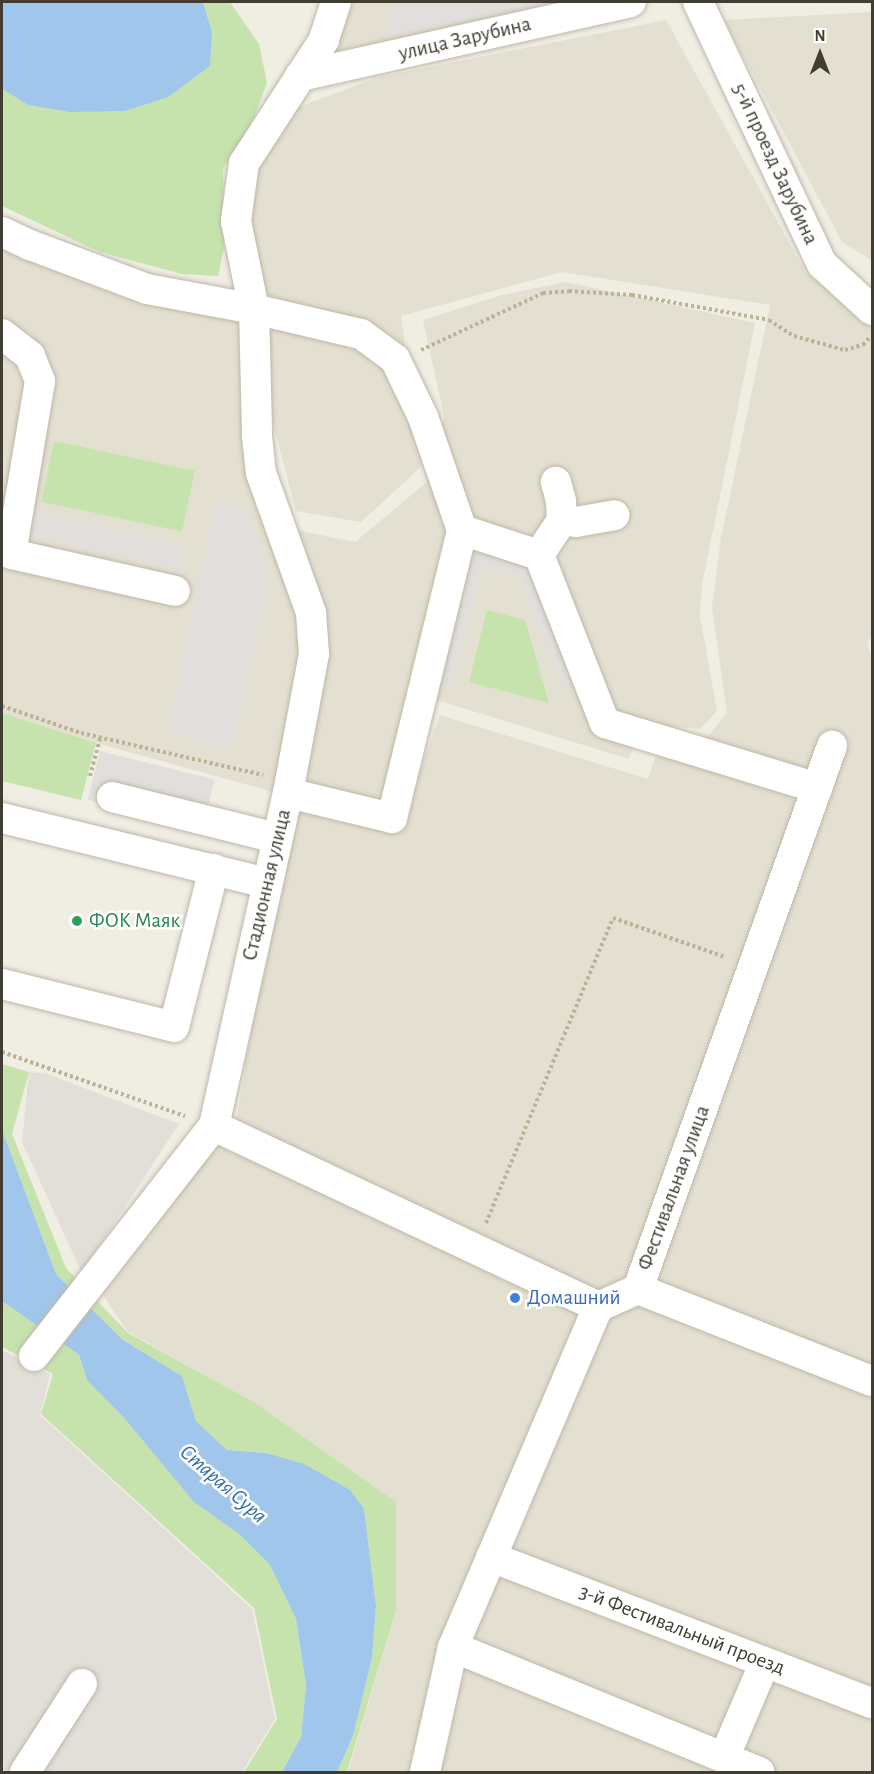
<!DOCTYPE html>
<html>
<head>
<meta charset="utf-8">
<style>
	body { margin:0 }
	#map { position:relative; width:874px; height:1774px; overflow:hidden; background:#f0ede3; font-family:"Alegreya Sans",sans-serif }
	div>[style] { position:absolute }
	.residential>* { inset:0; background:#e4e0d1 }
	.industrial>* { inset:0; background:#e2ded8 }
	.green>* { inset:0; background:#c6e3ad; transform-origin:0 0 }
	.parking>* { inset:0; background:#e1dfdb; transform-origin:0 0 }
	.water>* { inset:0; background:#a1c6eb }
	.path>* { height:4px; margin-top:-2px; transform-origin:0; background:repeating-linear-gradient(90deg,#bcb298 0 3px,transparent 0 6px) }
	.roads { filter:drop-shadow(0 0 2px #beb8a9) drop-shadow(0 0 2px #beb8a9) }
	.minor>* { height:30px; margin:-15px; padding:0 15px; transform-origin:15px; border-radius:15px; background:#fff }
	.dots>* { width:16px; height:16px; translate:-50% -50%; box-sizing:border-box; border:3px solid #fff; border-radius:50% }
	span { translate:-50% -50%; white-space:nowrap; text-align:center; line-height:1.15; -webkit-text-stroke:5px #fff; paint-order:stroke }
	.street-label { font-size:21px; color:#413d33 }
	.leisure-label { font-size:21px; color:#27864d }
	.left { translate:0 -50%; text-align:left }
	.shop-label { font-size:21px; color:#366cbe }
	.water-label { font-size:22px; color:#346ca6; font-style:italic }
	.frame { position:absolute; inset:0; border:3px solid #413d33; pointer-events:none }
	.north { position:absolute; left:790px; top:24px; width:60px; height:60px; -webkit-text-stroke:4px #fff; paint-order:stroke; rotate:0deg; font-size:16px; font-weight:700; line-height:24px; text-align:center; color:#413d33 }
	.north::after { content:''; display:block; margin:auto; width:21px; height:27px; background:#413d33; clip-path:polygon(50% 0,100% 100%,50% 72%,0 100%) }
</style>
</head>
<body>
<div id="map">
	<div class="residential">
		<i style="clip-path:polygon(343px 2px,582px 2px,327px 53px)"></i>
		<i style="clip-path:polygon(872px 12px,872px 260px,842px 242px,724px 20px)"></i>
		<i style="clip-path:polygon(666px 20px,806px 273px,872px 316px,872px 636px,867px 642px,872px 661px,872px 1772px,348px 1772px,396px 1610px,396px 1502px,254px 1402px,128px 1332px,99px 1289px,214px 1126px,236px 1125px,264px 946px,296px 806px,398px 831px,440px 715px,648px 779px,662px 737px,701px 745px,727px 713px,712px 607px,721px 538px,770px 305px,562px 272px,401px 316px,423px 465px,361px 522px,296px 511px,264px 389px,266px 294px,251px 236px,253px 165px,288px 111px,379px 77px)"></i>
		<i style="clip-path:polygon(2px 246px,242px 324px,267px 524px,355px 542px,427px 482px,444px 416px,423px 320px,502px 295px,566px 282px,755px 323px,702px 585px,700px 616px,717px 711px,700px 729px,639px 724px,629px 759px,433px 699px,393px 825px,96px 743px,2px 713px)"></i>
	</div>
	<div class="industrial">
		<i style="clip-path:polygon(29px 1072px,47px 1074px,179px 1124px,82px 1273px,22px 1142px)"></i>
		<i style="clip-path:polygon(2px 1350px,50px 1374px,40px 1415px,252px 1609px,275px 1719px,242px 1772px,2px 1772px)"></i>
	</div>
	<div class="green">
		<i style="clip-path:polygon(203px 2px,230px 2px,259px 44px,267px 83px,250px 128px,223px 168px,224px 247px,218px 276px,182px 274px,100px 252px,2px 206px,2px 89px,28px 105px,212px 32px)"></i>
		<i style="left:54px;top:441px;width:144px;height:62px;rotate:12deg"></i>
		<i style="clip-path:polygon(487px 610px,525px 620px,549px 703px,469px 682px)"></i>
		<i style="clip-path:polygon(2px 713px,96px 743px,81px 800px,2px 781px)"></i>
		<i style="clip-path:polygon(2px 1064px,29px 1072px,12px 1134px,66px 1268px,128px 1333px,254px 1402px,396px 1502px,396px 1610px,347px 1772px,337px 1772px,353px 1736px,372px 1658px,376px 1606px,364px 1509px,266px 1453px,227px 1450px,196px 1421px,182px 1376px,123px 1340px,56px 1274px,2px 1130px)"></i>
		<i style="clip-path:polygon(2px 1301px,79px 1355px,87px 1380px,125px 1419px,194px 1501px,239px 1534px,270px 1565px,296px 1619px,306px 1685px,301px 1737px,282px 1772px,244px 1772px,277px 1719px,254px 1608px,41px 1414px,53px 1374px,2px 1347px)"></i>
	</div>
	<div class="parking">
		<i style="clip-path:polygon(426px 2px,540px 2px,550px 6px,385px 37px,389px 8px)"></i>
		<i style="clip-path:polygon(216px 502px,249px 509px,269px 574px,233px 748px,168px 734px)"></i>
		<i style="left:34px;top:511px;width:155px;height:24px;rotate:13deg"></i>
		<i style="clip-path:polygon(468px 542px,532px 559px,582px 683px,564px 691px,518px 578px,483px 569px,451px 688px,430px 683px)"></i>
		<i style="left:100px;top:751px;width:118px;height:50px;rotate:14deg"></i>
	</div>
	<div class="water">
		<i style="clip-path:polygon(2px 2px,203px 2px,212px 32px,210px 66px,168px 97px,125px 111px,70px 112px,28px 105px,2px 89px)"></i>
		<i style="clip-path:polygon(2px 1130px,56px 1274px,123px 1340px,182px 1376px,196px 1421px,227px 1450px,266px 1453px,304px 1464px,350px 1490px,364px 1509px,376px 1606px,372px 1658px,353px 1736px,337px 1772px,282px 1772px,301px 1737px,306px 1685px,296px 1619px,270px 1565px,239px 1534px,194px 1502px,125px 1419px,87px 1380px,79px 1355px,2px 1301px)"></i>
	</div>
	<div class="path">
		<i style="left:421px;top:350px;width:135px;rotate:-25deg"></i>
		<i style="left:543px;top:293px;width:26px;rotate:-4deg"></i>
		<i style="left:569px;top:291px;width:63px;rotate:3.6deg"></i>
		<i style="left:632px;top:295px;width:139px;rotate:10.3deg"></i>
		<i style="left:769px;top:320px;width:30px;rotate:33deg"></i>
		<i style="left:794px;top:336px;width:53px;rotate:15.4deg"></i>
		<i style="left:845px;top:350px;width:19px;rotate:-16deg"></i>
		<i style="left:863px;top:345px;width:9px;rotate:-49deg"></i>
		<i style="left:2px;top:706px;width:83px;rotate:18.9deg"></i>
		<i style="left:81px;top:733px;width:187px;rotate:13deg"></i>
		<i style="left:90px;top:776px;width:39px;rotate:-75deg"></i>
		<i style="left:2px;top:1052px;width:194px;rotate:19.3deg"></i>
		<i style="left:486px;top:1223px;width:330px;rotate:-67.4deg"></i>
		<i style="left:613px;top:918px;width:119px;rotate:19.2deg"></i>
	</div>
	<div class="roads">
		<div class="minor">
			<i style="left:336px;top:2px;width:40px;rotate:108deg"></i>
			<i style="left:324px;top:40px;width:147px;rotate:123deg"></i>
			<i style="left:244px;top:163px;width:59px;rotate:97.9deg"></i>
			<i style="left:236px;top:221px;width:90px;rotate:78.4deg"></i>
			<i style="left:254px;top:309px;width:110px;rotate:13.2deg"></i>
			<i style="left:361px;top:334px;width:42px;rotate:36.3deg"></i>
			<i style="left:395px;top:359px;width:64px;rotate:64.2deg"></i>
			<i style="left:423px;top:417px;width:120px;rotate:71deg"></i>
			<i style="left:462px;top:530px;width:81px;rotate:18deg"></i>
			<i style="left:539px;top:555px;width:180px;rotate:68.6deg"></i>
			<i style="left:605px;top:723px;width:222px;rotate:17deg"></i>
			<i style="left:698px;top:2px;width:290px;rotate:64.7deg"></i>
			<i style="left:822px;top:264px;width:68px;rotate:42.6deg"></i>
			<i style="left:300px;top:76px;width:339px;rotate:-12.6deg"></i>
			<i style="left:2px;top:232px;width:31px;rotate:25deg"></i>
			<i style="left:30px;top:245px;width:125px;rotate:20.6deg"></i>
			<i style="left:147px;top:289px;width:109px;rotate:10.6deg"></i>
			<i style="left:254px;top:309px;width:127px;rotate:88.6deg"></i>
			<i style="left:257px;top:436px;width:37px;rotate:84deg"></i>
			<i style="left:261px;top:473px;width:149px;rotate:70.3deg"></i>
			<i style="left:311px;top:613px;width:41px;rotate:85.8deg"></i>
			<i style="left:314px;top:654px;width:141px;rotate:100.6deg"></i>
			<i style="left:2px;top:334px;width:36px;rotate:38deg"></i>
			<i style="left:30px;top:356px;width:27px;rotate:68deg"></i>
			<i style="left:40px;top:381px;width:175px;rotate:99.5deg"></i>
			<i style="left:11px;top:554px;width:168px;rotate:12.7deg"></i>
			<i style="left:562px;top:520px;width:14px;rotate:8deg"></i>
			<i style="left:576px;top:522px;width:39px;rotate:-10deg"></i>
			<i style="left:539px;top:555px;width:42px;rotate:-56.7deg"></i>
			<i style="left:562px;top:520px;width:19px;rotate:-93deg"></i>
			<i style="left:561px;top:501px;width:20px;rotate:-105deg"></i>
			<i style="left:112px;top:797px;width:170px;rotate:14deg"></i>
			<i style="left:2px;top:818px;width:273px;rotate:13.8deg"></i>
			<i style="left:2px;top:984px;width:177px;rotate:14deg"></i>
			<i style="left:174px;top:1027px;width:163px;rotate:-75.8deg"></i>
			<i style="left:214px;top:1126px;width:425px;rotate:25.2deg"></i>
			<i style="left:638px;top:1289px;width:251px;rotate:21.5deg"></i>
			<i style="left:34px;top:1356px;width:292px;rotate:-52deg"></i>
			<i style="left:214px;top:1126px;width:341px;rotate:-77.5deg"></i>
			<i style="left:288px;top:793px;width:107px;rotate:13.5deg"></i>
			<i style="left:392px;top:818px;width:296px;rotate:-76.3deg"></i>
			<i style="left:491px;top:1557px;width:408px;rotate:21deg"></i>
			<i style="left:453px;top:1647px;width:331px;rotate:22.2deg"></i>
			<i style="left:724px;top:1758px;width:104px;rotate:-66.9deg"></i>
			<i style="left:25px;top:1772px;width:105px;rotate:-57.1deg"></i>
			<i style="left:425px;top:1772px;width:128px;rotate:-77.4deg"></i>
			<i style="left:453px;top:1647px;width:370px;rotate:-66.9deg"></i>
			<i style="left:598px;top:1307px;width:44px;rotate:-24.2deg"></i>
			<i style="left:638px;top:1289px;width:577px;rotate:-70.34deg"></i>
		</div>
	</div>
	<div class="dots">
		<i style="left:77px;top:921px;background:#2e9e5b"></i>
		<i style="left:515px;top:1298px;background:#3f7fe0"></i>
	</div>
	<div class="street-label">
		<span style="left:465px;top:39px;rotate:-13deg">улица Зарубина</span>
		<span style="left:775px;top:164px;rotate:65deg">5-й проезд Зарубина</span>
		<span style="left:267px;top:885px;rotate:-77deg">Стадионная улица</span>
		<span style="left:674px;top:1188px;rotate:-70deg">Фестивальная улица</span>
		<span style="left:682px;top:1630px;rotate:21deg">3-й Фестивальный проезд</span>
	</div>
	<div class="leisure-label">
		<span class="left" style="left:89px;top:921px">ФОК Маяк</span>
	</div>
	<div class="shop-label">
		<span class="left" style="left:527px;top:1298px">Домашний</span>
	</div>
	<div class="water-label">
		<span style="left:223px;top:1484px;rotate:41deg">Старая Сура</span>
	</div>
	<div class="frame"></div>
	<div class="north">N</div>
</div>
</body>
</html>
